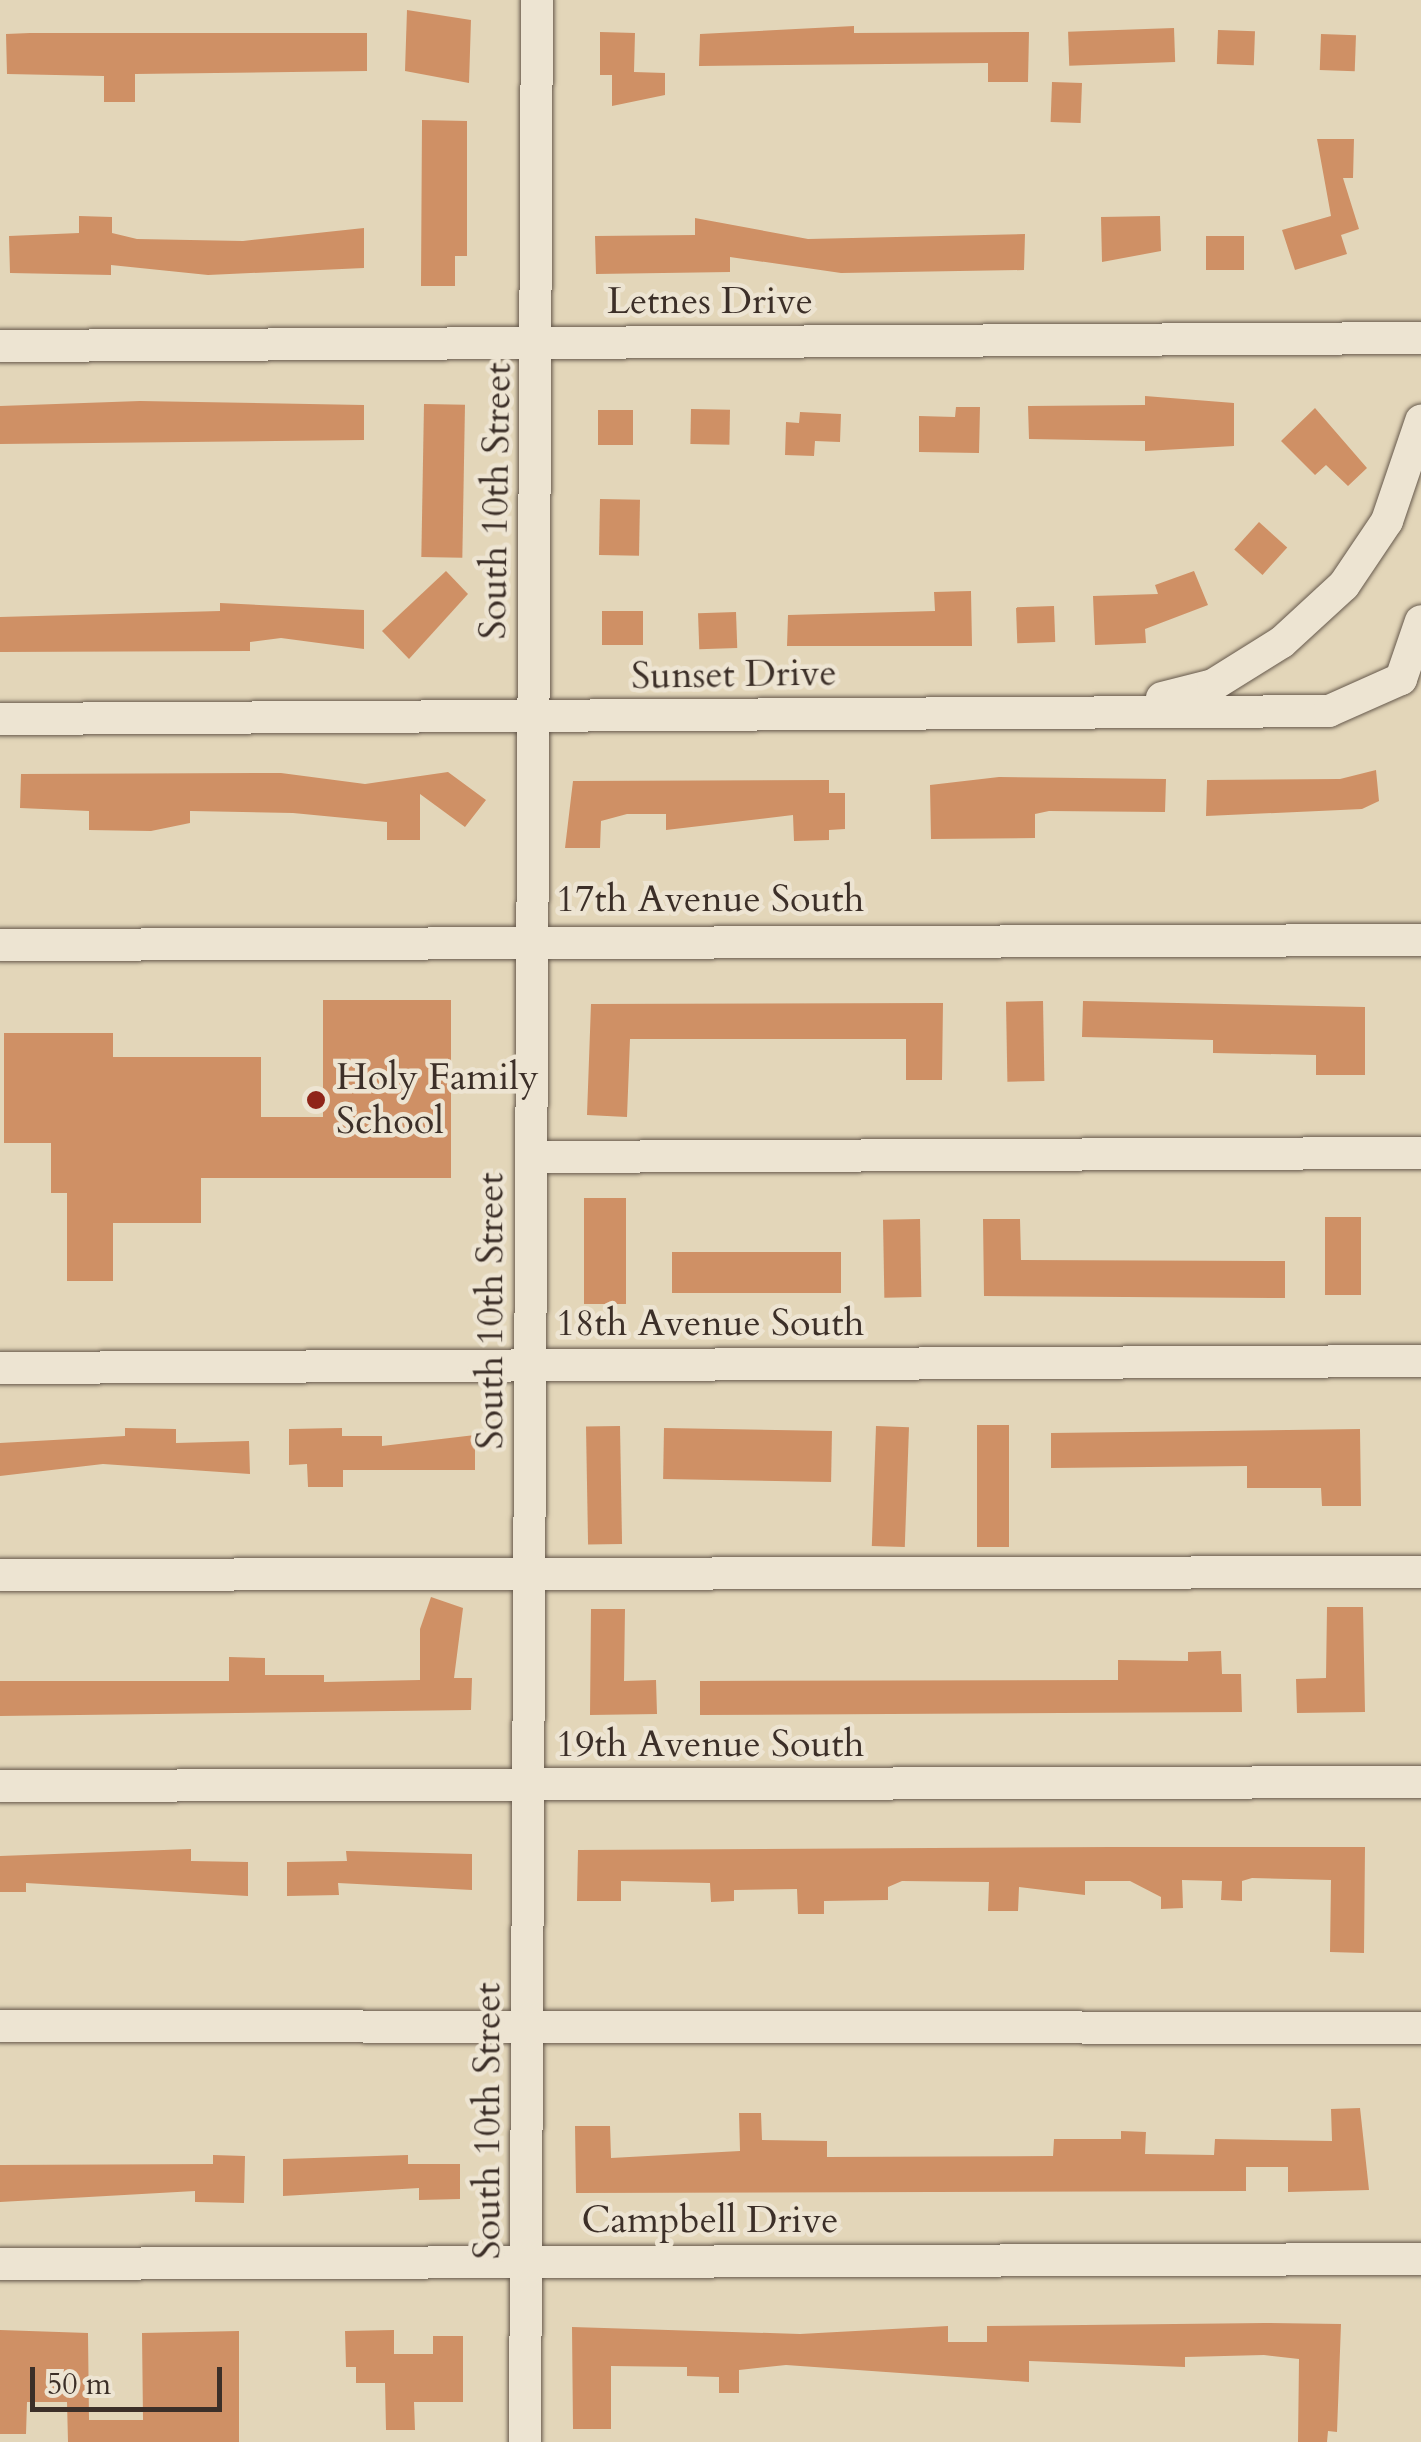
<!DOCTYPE html>
<html>
<head>
<meta charset="utf-8">
<style>
	body { margin:0 }
	#map { position:relative; width:1421px; height:2442px; overflow:hidden; background:#e3d6b9; font-family:Cardo,serif }
	div>[style] { position:absolute }
	.building>* { inset:0; background:#cf9065; transform-origin:0 0 }
	.roads { filter:drop-shadow(0 0 2px #66594c) drop-shadow(0 0 2px #66594c) }
	.minor>* { height:32px; margin:-16px; padding:0 16px; transform-origin:16px; border-radius:16px; background:#ede4d2 }
	.dots>* { width:28px; height:28px; translate:-50% -50%; box-sizing:border-box; border:5px solid #ede4d2; border-radius:50% }
	span { translate:-50% -50%; white-space:nowrap; text-align:center; line-height:1.15; -webkit-text-stroke:9px #ede4d2; paint-order:stroke }
	.street-label { font-size:38px; color:#3c2f28 }
	.poi-label { font-size:38px; color:#3c2f28 }
	.left { translate:0 -50%; text-align:left }
	.scale { position:absolute; left:30px; top:2367px; width:192px; height:45px; box-sizing:border-box; border:5px solid #3c2f28; border-top:0; padding-left:12px; font-size:30px; line-height:35px; white-space:nowrap; color:#3c2f28; -webkit-text-stroke:8px #ede4d2; paint-order:stroke }
</style>
</head>
<body>
<div id="map">
	<div class="building">
		<i style="clip-path:polygon(407px 10px,471px 20px,469px 83px,405px 71px)"></i>
		<i style="clip-path:polygon(854px 26px,854px 33px,1029px 32px,1028px 82px,988px 82px,988px 63px,699px 66px,700px 34px)"></i>
		<i style="left:1174px;top:28px;width:34px;height:106px;rotate:88deg"></i>
		<i style="left:1218px;top:30px;width:37px;height:34px;rotate:2deg"></i>
		<i style="clip-path:polygon(600px 32px,635px 33px,634px 72px,665px 73px,665px 95px,612px 106px,612px 75px,600px 75px)"></i>
		<i style="clip-path:polygon(30px 33px,367px 33px,367px 71px,135px 74px,135px 102px,104px 102px,104px 76px,7px 74px,6px 34px)"></i>
		<i style="left:1321px;top:34px;width:35px;height:36px;rotate:2deg"></i>
		<i style="left:1052px;top:82px;width:30px;height:40px;rotate:2deg"></i>
		<i style="clip-path:polygon(422px 120px,467px 121px,467px 256px,455px 256px,455px 286px,421px 286px)"></i>
		<i style="clip-path:polygon(1317px 139px,1354px 139px,1353px 178px,1343px 178px,1359px 229px,1341px 235px,1347px 254px,1295px 270px,1282px 230px,1331px 216px)"></i>
		<i style="clip-path:polygon(79px 216px,112px 217px,112px 233px,137px 239px,243px 241px,364px 228px,364px 268px,208px 275px,111px 265px,111px 275px,10px 273px,9px 236px,79px 233px)"></i>
		<i style="clip-path:polygon(1160px 216px,1161px 251px,1102px 262px,1101px 217px)"></i>
		<i style="clip-path:polygon(695px 218px,808px 239px,1025px 234px,1024px 270px,841px 273px,730px 257px,730px 272px,596px 274px,595px 236px,695px 235px)"></i>
		<i style="left:1244px;top:236px;width:34px;height:38px;rotate:90deg"></i>
		<i style="clip-path:polygon(1145px 396px,1234px 403px,1234px 446px,1145px 451px,1145px 441px,1029px 439px,1028px 406px,1145px 405px)"></i>
		<i style="clip-path:polygon(140px 401px,364px 405px,364px 440px,0 444px,0 406px)"></i>
		<i style="left:424px;top:404px;width:41px;height:153px;rotate:1deg"></i>
		<i style="clip-path:polygon(956px 407px,980px 407px,979px 453px,919px 452px,919px 416px,955px 417px)"></i>
		<i style="clip-path:polygon(1315px 408px,1367px 468px,1348px 486px,1326px 465px,1315px 475px,1281px 441px)"></i>
		<i style="left:691px;top:409px;width:39px;height:35px;rotate:1deg"></i>
		<i style="left:598px;top:410px;width:35px;height:35px"></i>
		<i style="clip-path:polygon(800px 412px,841px 414px,840px 442px,815px 441px,814px 456px,785px 455px,786px 422px,799px 423px)"></i>
		<i style="left:600px;top:499px;width:40px;height:56px;rotate:1deg"></i>
		<i style="left:1259px;top:522px;width:38px;height:37px;rotate:42deg"></i>
		<i style="clip-path:polygon(446px 571px,468px 594px,409px 659px,382px 631px)"></i>
		<i style="clip-path:polygon(1194px 571px,1208px 605px,1145px 629px,1146px 643px,1095px 645px,1093px 596px,1158px 594px,1155px 585px)"></i>
		<i style="clip-path:polygon(971px 591px,972px 646px,787px 646px,788px 615px,935px 611px,934px 592px)"></i>
		<i style="clip-path:polygon(220px 603px,364px 610px,364px 649px,281px 638px,250px 642px,250px 651px,0 652px,0 617px,220px 611px)"></i>
		<i style="left:1054px;top:606px;width:36px;height:38px;rotate:88deg"></i>
		<i style="left:643px;top:611px;width:34px;height:41px;rotate:90deg"></i>
		<i style="left:736px;top:612px;width:36px;height:38px;rotate:88deg"></i>
		<i style="clip-path:polygon(1376px 770px,1379px 801px,1362px 809px,1206px 816px,1207px 780px,1340px 779px)"></i>
		<i style="clip-path:polygon(448px 772px,486px 800px,465px 827px,420px 794px,420px 840px,387px 840px,387px 822px,293px 813px,190px 811px,190px 823px,151px 831px,89px 830px,89px 811px,20px 808px,21px 774px,281px 773px,365px 784px)"></i>
		<i style="clip-path:polygon(999px 777px,1166px 779px,1165px 812px,1049px 811px,1035px 814px,1035px 838px,931px 839px,930px 785px)"></i>
		<i style="clip-path:polygon(829px 780px,829px 793px,845px 793px,845px 829px,829px 830px,829px 840px,794px 841px,793px 815px,666px 830px,666px 814px,627px 814px,601px 821px,600px 848px,565px 848px,573px 781px)"></i>
		<i style="clip-path:polygon(323px 1000px,451px 1000px,451px 1178px,201px 1178px,201px 1223px,113px 1223px,113px 1281px,67px 1281px,67px 1193px,51px 1193px,51px 1143px,4px 1143px,4px 1033px,113px 1033px,113px 1057px,261px 1057px,261px 1117px,323px 1117px)"></i>
		<i style="left:1043px;top:1001px;width:80px;height:37px;rotate:89deg"></i>
		<i style="clip-path:polygon(1083px 1001px,1365px 1007px,1365px 1075px,1316px 1075px,1316px 1055px,1213px 1053px,1213px 1040px,1082px 1037px)"></i>
		<i style="clip-path:polygon(943px 1003px,942px 1080px,906px 1080px,906px 1039px,630px 1039px,627px 1117px,587px 1115px,591px 1004px)"></i>
		<i style="left:584px;top:1198px;width:42px;height:106px"></i>
		<i style="left:1325px;top:1217px;width:36px;height:78px"></i>
		<i style="left:920px;top:1219px;width:78px;height:37px;rotate:89deg"></i>
		<i style="clip-path:polygon(983px 1219px,1020px 1219px,1021px 1260px,1285px 1261px,1285px 1298px,984px 1296px)"></i>
		<i style="left:672px;top:1252px;width:169px;height:41px"></i>
		<i style="left:977px;top:1425px;width:32px;height:122px"></i>
		<i style="left:620px;top:1426px;width:118px;height:34px;rotate:89deg"></i>
		<i style="left:876px;top:1426px;width:33px;height:120px;rotate:2deg"></i>
		<i style="clip-path:polygon(125px 1428px,176px 1429px,176px 1443px,249px 1441px,250px 1474px,103px 1464px,0 1476px,0 1443px,125px 1436px)"></i>
		<i style="clip-path:polygon(342px 1428px,342px 1436px,382px 1436px,382px 1446px,475px 1435px,475px 1470px,343px 1470px,343px 1487px,308px 1487px,307px 1464px,289px 1465px,289px 1429px)"></i>
		<i style="left:664px;top:1428px;width:168px;height:51px;rotate:1deg"></i>
		<i style="clip-path:polygon(1360px 1429px,1361px 1506px,1322px 1506px,1321px 1488px,1247px 1488px,1247px 1466px,1051px 1468px,1051px 1433px)"></i>
		<i style="clip-path:polygon(431px 1597px,463px 1608px,454px 1678px,472px 1678px,471px 1710px,0 1716px,0 1681px,229px 1681px,229px 1657px,265px 1658px,265px 1675px,324px 1675px,324px 1682px,420px 1680px,420px 1629px)"></i>
		<i style="clip-path:polygon(1327px 1607px,1363px 1607px,1365px 1712px,1297px 1713px,1296px 1679px,1326px 1678px)"></i>
		<i style="clip-path:polygon(591px 1609px,625px 1609px,624px 1681px,656px 1680px,657px 1714px,590px 1715px)"></i>
		<i style="clip-path:polygon(1221px 1651px,1222px 1674px,1241px 1674px,1242px 1712px,700px 1715px,700px 1681px,1118px 1680px,1118px 1660px,1188px 1661px,1188px 1652px)"></i>
		<i style="clip-path:polygon(1112px 1847px,1365px 1847px,1364px 1953px,1330px 1952px,1331px 1880px,1252px 1878px,1242px 1881px,1242px 1901px,1221px 1900px,1222px 1881px,1182px 1880px,1183px 1908px,1161px 1909px,1161px 1897px,1130px 1881px,1085px 1881px,1085px 1895px,1019px 1887px,1018px 1911px,988px 1911px,989px 1882px,902px 1881px,888px 1887px,888px 1900px,824px 1901px,824px 1914px,798px 1914px,797px 1889px,734px 1890px,734px 1901px,711px 1902px,710px 1883px,621px 1881px,621px 1901px,577px 1901px,578px 1850px)"></i>
		<i style="clip-path:polygon(191px 1849px,191px 1861px,248px 1862px,248px 1896px,26px 1883px,26px 1892px,0 1892px,0 1856px)"></i>
		<i style="clip-path:polygon(346px 1851px,472px 1854px,472px 1890px,338px 1883px,339px 1895px,287px 1896px,287px 1862px,347px 1861px)"></i>
		<i style="clip-path:polygon(1360px 2108px,1369px 2190px,1288px 2192px,1288px 2167px,1246px 2167px,1246px 2191px,576px 2193px,575px 2126px,610px 2126px,611px 2158px,740px 2151px,739px 2113px,761px 2113px,762px 2140px,827px 2141px,827px 2157px,1053px 2156px,1054px 2139px,1121px 2139px,1121px 2131px,1146px 2132px,1145px 2154px,1214px 2155px,1215px 2139px,1332px 2141px,1331px 2109px)"></i>
		<i style="clip-path:polygon(213px 2155px,245px 2156px,244px 2203px,195px 2202px,195px 2191px,0 2202px,0 2165px,213px 2164px)"></i>
		<i style="clip-path:polygon(408px 2155px,408px 2164px,460px 2164px,460px 2199px,419px 2200px,419px 2188px,283px 2196px,283px 2159px)"></i>
		<i style="clip-path:polygon(1265px 2323px,1341px 2324px,1337px 2432px,1328px 2431px,1327px 2442px,1298px 2442px,1299px 2359px,1264px 2355px,1185px 2357px,1185px 2367px,1029px 2361px,1029px 2382px,786px 2365px,739px 2370px,739px 2393px,719px 2393px,719px 2377px,687px 2376px,687px 2367px,611px 2366px,611px 2429px,573px 2429px,572px 2327px,800px 2334px,948px 2326px,948px 2342px,987px 2342px,987px 2326px)"></i>
		<i style="clip-path:polygon(0 2330px,88px 2333px,89px 2420px,143px 2420px,142px 2333px,239px 2331px,239px 2442px,68px 2442px,67px 2402px,27px 2402px,26px 2434px,0 2434px)"></i>
		<i style="clip-path:polygon(394px 2330px,394px 2354px,433px 2354px,433px 2336px,463px 2336px,463px 2402px,414px 2402px,415px 2430px,386px 2430px,385px 2383px,356px 2383px,356px 2367px,346px 2367px,345px 2331px)"></i>
	</div>
	<div class="roads">
		<div class="minor">
			<i style="left:0;top:346px;width:1421px;rotate:-0.32deg"></i>
			<i style="left:1162px;top:698px;width:53px;rotate:-14.3deg"></i>
			<i style="left:1213px;top:685px;width:81px;rotate:-31.9deg"></i>
			<i style="left:1282px;top:642px;width:84px;rotate:-42.6deg"></i>
			<i style="left:1344px;top:585px;width:77px;rotate:-56.1deg"></i>
			<i style="left:1387px;top:521px;width:106px;rotate:-71.2deg"></i>
			<i style="left:0;top:719px;width:1329px;rotate:-0.34deg"></i>
			<i style="left:1329px;top:711px;width:79px;rotate:-24deg"></i>
			<i style="left:1401px;top:679px;width:61px;rotate:-71deg"></i>
			<i style="left:0;top:945px;width:1421px;rotate:-0.2deg"></i>
			<i style="left:532px;top:1157px;width:889px;rotate:-0.26deg"></i>
			<i style="left:0;top:1368px;width:1421px;rotate:-0.28deg"></i>
			<i style="left:0;top:1575px;width:1421px;rotate:-0.12deg"></i>
			<i style="left:0;top:1786px;width:1421px;rotate:-0.16deg"></i>
			<i style="left:0;top:2026px;width:1421px;rotate:0.08deg"></i>
			<i style="left:0;top:2264px;width:1421px;rotate:-0.2deg"></i>
			<i style="left:525px;top:2442px;width:2442px;rotate:-89.72deg"></i>
		</div>
	</div>
	<div class="dots">
		<i style="left:316px;top:1100px;background:#8f2418"></i>
	</div>
	<div class="street-label">
		<span style="left:710px;top:302px">Letnes Drive</span>
		<span style="left:496px;top:501px;rotate:-89deg">South 10th Street</span>
		<span style="left:734px;top:675px;rotate:-1deg">Sunset Drive</span>
		<span style="left:710px;top:900px">17th Avenue South</span>
		<span style="left:491px;top:1311px;rotate:-90deg">South 10th Street</span>
		<span style="left:710px;top:1324px">18th Avenue South</span>
		<span style="left:710px;top:1745px">19th Avenue South</span>
		<span style="left:488px;top:2121px;rotate:-90deg">South 10th Street</span>
		<span style="left:710px;top:2221px">Campbell Drive</span>
	</div>
	<div class="poi-label">
		<span class="left" style="left:336px;top:1100px">Holy Family<br>School</span>
	</div>
	<div class="scale">50 m</div>
</div>
</body>
</html>
